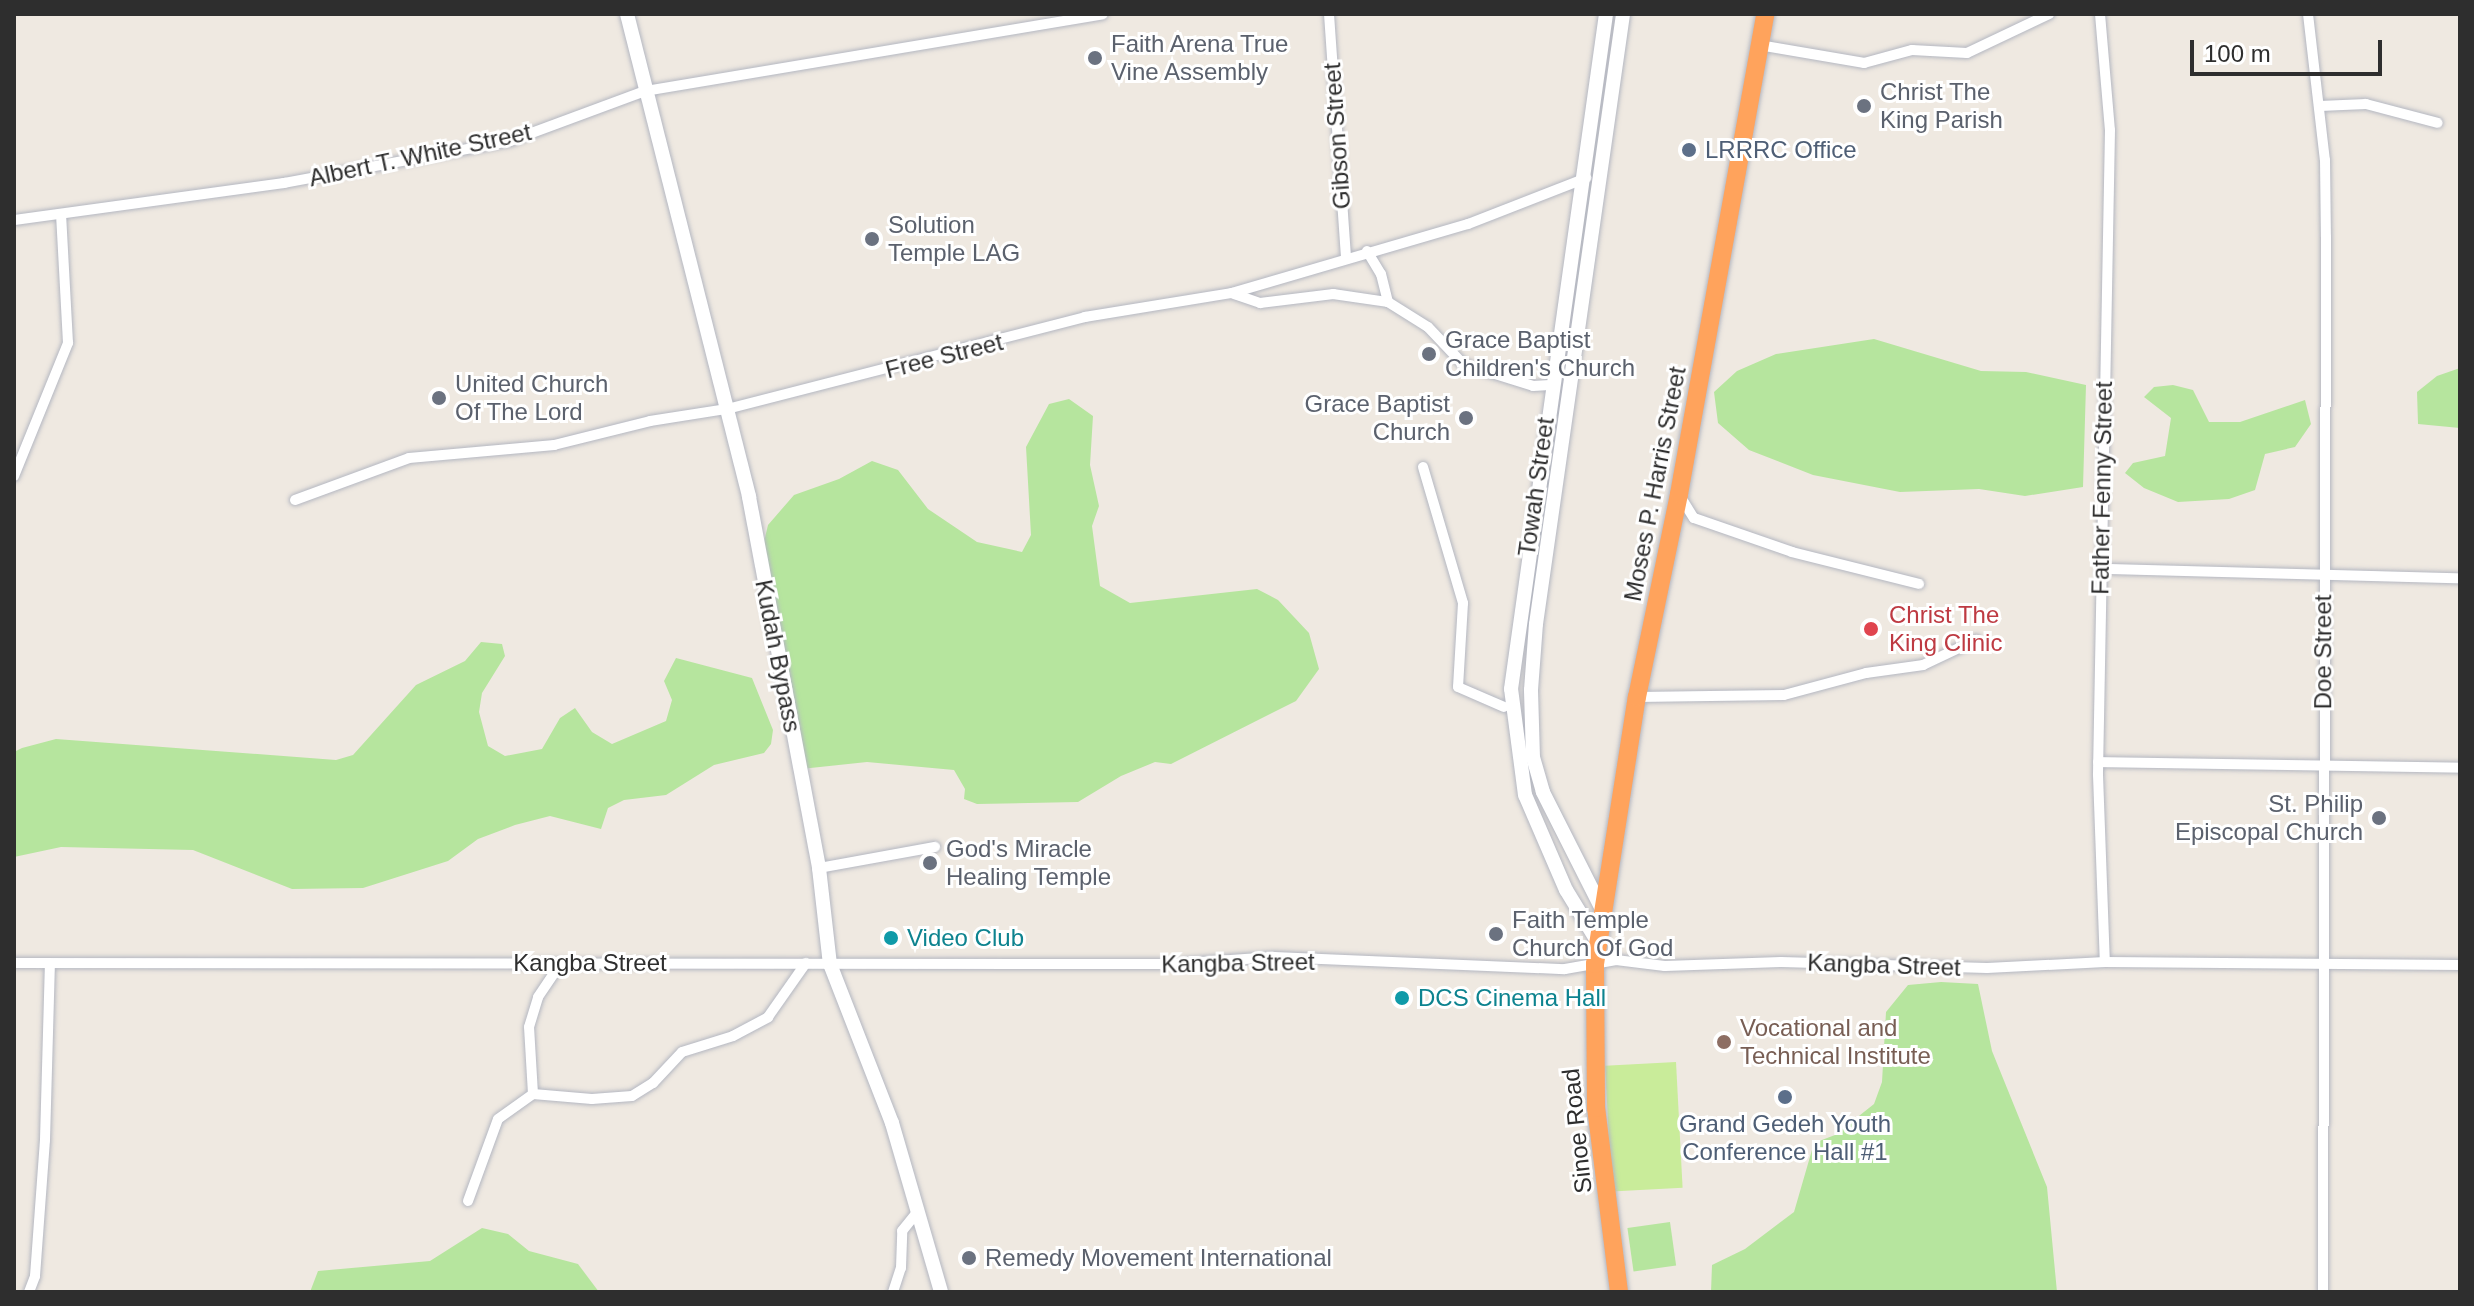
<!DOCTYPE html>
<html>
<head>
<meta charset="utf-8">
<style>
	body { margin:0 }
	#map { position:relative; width:2474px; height:1306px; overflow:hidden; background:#efe9e1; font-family:Helvetica,sans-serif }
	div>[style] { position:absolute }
	.green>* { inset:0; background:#b6e59e; transform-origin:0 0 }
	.pitch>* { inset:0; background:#c9ec9a; transform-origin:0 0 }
	.roads { filter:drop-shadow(0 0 2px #b4b7c1) drop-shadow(0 0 2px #b4b7c1) }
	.street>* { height:10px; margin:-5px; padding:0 5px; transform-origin:5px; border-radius:5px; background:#fff }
	.secondary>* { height:14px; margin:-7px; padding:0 7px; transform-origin:7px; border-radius:7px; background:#fff }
	.highway>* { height:18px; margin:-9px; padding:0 9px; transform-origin:9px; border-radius:9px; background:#ffa35c }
	.dots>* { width:22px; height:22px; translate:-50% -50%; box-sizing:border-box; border:4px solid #fff; border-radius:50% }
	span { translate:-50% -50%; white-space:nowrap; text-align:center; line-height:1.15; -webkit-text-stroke:6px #fff; paint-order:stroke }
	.worship-label { font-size:24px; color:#5b616d }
	.left { translate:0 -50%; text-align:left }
	.right { translate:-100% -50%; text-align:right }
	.street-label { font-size:24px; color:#2e2e2e }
	.service-label { font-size:24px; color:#4e5e75 }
	.health-label { font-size:24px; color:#be3a42 }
	.culture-label { font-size:24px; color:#0d838f }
	.education-label { font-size:24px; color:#785e54 }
	.frame { position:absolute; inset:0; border:16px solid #2e2e2e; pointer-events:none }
	.scale { position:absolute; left:2190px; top:40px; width:192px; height:36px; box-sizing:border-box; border:4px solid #2e2e2e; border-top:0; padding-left:10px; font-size:24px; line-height:28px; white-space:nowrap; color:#2e2e2e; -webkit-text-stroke:6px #fff; paint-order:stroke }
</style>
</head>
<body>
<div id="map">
	<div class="green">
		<i style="clip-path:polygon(1874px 339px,1981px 371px,2026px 372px,2086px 385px,2083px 487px,2025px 496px,1979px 489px,1900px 492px,1813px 475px,1749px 450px,1718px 423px,1714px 392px,1737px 371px,1776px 354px)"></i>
		<i style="clip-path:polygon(2460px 368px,2460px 428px,2418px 424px,2417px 392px,2437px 376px)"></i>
		<i style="clip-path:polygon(2173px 385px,2193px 390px,2209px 422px,2240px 422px,2305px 400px,2311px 424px,2295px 447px,2265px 454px,2255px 490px,2229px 499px,2178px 502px,2144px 488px,2125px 473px,2133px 463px,2165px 456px,2171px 418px,2144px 397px,2154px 387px)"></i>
		<i style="clip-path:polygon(1069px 399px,1093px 416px,1090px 465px,1099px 506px,1092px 526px,1100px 586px,1130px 603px,1257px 589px,1278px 600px,1309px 633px,1319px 669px,1296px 701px,1171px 764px,1155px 762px,1121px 776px,1078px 802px,977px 804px,964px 799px,965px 789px,954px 770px,867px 762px,801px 769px,762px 550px,768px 525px,794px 495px,839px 479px,872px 461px,898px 470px,928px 509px,977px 542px,1022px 552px,1031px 535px,1026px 447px,1049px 404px)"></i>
		<i style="clip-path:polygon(481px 642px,502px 644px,505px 656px,482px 693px,479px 712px,488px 746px,505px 756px,542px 749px,560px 718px,575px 708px,592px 732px,612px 744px,666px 721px,672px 700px,664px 681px,676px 658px,752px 678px,773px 730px,771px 744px,764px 753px,714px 765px,666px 795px,624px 800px,608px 808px,601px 829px,550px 816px,515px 825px,478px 839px,448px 861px,363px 888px,292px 889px,193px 850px,61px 847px,14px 857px,14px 752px,22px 748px,56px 739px,336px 760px,353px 755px,416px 685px,465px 661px)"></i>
		<i style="clip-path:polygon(1941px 982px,1978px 984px,1992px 1051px,2047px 1187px,2057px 1292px,1711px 1292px,1712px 1265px,1745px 1249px,1794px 1212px,1814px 1143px,1835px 1135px,1874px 1104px,1882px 1082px,1886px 1012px,1908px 985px)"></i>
		<i style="left:1670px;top:1222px;width:44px;height:43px;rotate:82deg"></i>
		<i style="clip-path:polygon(482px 1228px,508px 1234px,529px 1251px,578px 1264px,599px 1292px,310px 1292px,318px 1271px,430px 1261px)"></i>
	</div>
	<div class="pitch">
		<i style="left:1676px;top:1062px;width:126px;height:71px;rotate:87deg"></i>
	</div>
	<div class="roads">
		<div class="street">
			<i style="left:1329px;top:14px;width:245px;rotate:86deg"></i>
			<i style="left:2100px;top:14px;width:116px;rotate:85.1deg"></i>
			<i style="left:2110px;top:130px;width:645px;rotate:91.07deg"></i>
			<i style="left:2098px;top:775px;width:187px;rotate:87.9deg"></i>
			<i style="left:2308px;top:14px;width:147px;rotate:83.4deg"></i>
			<i style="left:2325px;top:160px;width:77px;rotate:89.3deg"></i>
			<i style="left:2326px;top:237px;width:1055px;rotate:90.16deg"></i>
			<i style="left:1759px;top:45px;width:107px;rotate:9.7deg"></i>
			<i style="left:1864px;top:63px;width:50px;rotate:-15.2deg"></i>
			<i style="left:1912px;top:50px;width:55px;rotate:3.1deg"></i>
			<i style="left:1967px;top:53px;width:91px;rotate:-25.4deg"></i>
			<i style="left:2320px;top:106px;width:46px;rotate:-2.5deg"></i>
			<i style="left:2366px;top:104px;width:74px;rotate:14.8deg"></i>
			<i style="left:14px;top:220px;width:273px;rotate:-7.8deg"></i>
			<i style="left:284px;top:183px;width:230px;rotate:-10.5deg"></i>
			<i style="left:510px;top:141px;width:144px;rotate:-20.3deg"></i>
			<i style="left:645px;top:91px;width:464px;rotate:-9.5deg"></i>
			<i style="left:1367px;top:251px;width:27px;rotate:59deg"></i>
			<i style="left:1381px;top:274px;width:29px;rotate:76deg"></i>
			<i style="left:1234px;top:294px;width:28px;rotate:19deg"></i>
			<i style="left:1260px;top:303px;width:74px;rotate:-7deg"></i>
			<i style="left:1333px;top:294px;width:56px;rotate:8.3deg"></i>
			<i style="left:1388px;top:302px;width:47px;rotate:32deg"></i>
			<i style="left:1428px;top:327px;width:51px;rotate:46.6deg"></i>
			<i style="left:1463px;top:364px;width:73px;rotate:17.4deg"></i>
			<i style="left:1533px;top:386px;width:17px;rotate:-3deg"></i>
			<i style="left:1423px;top:467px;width:142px;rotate:73.6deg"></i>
			<i style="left:1463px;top:603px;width:84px;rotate:93.4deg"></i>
			<i style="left:1458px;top:687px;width:50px;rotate:23.5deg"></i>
			<i style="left:14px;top:476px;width:144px;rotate:-67.9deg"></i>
			<i style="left:68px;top:343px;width:129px;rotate:-93.1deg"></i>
			<i style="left:1680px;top:496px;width:26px;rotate:58deg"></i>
			<i style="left:1694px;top:518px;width:104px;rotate:19.1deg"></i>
			<i style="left:1792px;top:552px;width:131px;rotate:14.1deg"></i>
			<i style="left:295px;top:500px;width:121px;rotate:-20.2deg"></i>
			<i style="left:409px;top:458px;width:146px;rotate:-5.1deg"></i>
			<i style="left:554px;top:445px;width:99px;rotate:-14deg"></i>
			<i style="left:650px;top:421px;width:78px;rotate:-8.9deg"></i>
			<i style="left:727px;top:409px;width:370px;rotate:-14.4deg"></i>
			<i style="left:1085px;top:317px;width:149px;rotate:-9.3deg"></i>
			<i style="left:1232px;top:293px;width:246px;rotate:-16.3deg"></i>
			<i style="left:1468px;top:224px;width:127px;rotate:-21.3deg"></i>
			<i style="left:2105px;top:569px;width:355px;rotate:1.5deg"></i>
			<i style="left:1637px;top:697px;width:147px;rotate:-0.8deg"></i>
			<i style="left:1784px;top:695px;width:85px;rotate:-15deg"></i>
			<i style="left:1866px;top:673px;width:58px;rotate:-8deg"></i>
			<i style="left:1923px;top:665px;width:59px;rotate:-25.3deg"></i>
			<i style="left:2098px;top:762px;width:362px;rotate:0.9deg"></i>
			<i style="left:819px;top:868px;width:118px;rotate:-10.3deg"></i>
			<i style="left:14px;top:963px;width:1159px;rotate:0.05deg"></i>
			<i style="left:1173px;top:964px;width:101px;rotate:-4deg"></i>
			<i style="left:1274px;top:957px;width:291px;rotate:2.4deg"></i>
			<i style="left:1565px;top:969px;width:52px;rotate:-10deg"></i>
			<i style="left:1616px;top:960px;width:49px;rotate:7deg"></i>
			<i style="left:1665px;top:966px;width:116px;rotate:-2deg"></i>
			<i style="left:1781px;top:962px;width:206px;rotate:1.7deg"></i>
			<i style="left:1987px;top:968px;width:118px;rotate:-2.9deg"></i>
			<i style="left:2105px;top:962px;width:355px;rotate:0.5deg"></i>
			<i style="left:533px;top:1094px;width:59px;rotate:4.8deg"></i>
			<i style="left:592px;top:1099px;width:40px;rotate:-4.3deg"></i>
			<i style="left:632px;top:1096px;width:25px;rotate:-32deg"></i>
			<i style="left:653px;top:1083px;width:42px;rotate:-46.9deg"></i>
			<i style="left:682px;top:1052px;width:53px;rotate:-17.4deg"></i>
			<i style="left:733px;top:1036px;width:40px;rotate:-28deg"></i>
			<i style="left:768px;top:1017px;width:66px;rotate:-54.9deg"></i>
			<i style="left:468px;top:1201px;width:87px;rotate:-69.9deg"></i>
			<i style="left:498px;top:1119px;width:43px;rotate:-35.5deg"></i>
			<i style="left:533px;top:1094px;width:67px;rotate:-93.4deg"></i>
			<i style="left:529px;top:1027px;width:31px;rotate:-73deg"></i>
			<i style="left:538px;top:997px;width:40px;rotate:-56deg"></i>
			<i style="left:29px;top:1292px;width:17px;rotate:-69deg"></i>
			<i style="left:35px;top:1276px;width:136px;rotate:-85.8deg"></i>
			<i style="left:45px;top:1140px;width:177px;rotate:-88.4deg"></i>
			<i style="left:893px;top:1292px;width:25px;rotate:-72deg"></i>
			<i style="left:901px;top:1268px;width:37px;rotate:-88deg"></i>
			<i style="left:902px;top:1231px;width:27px;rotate:-51deg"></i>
		</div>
		<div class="secondary">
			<i style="left:627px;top:14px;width:498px;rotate:75.8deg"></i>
			<i style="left:749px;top:497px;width:378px;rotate:79.3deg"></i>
			<i style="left:819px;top:868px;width:97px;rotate:83.5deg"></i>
			<i style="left:830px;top:964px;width:171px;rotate:68.7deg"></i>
			<i style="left:892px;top:1123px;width:176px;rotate:73.8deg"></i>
			<i style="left:1604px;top:913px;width:136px;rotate:-116.8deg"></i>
			<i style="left:1543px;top:792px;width:35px;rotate:-106deg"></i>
			<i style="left:1533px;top:758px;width:68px;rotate:-91.7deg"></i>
			<i style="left:1531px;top:690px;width:66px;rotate:-85.7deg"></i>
			<i style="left:1536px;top:624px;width:616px;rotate:-81.88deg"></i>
			<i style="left:1599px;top:944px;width:63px;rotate:-121.4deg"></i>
			<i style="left:1566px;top:890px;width:103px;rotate:-113.3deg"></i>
			<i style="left:1525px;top:795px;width:107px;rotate:-97.5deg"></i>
			<i style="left:1511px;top:689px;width:682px;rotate:-81.99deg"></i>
		</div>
		<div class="highway">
			<i style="left:1619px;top:1292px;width:185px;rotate:-97.1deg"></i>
			<i style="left:1596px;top:1108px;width:144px;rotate:-90.4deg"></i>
			<i style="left:1595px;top:964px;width:270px;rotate:-81.1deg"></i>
			<i style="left:1637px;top:697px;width:207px;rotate:-78.3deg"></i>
			<i style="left:1679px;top:494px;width:488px;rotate:-79.8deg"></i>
		</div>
	</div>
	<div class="dots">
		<i style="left:1095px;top:58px;background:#6b7280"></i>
		<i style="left:1864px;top:106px;background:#6b7280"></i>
		<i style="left:1689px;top:150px;background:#5c6f8a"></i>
		<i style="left:872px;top:239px;background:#6b7280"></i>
		<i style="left:1429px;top:354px;background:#6b7280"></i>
		<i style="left:439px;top:398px;background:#6b7280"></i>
		<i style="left:1466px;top:418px;background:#6b7280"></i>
		<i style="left:1871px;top:629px;background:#e0444e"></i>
		<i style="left:2379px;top:818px;background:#6b7280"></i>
		<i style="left:930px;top:863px;background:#6b7280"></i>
		<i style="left:1496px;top:934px;background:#6b7280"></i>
		<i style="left:891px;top:938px;background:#0f9aa8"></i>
		<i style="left:1402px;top:998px;background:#0f9aa8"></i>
		<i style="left:1724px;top:1042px;background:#8d6e63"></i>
		<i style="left:1785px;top:1097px;background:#5c6f8a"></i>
		<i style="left:969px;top:1258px;background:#6b7280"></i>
	</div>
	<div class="worship-label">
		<span class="left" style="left:1111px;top:58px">Faith Arena True<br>Vine Assembly</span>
		<span class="left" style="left:1880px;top:106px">Christ The<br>King Parish</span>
		<span class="left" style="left:888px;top:239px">Solution<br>Temple LAG</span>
		<span class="left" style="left:1445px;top:354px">Grace Baptist<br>Children's Church</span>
		<span class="left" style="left:455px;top:398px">United Church<br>Of The Lord</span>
		<span class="right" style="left:1450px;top:418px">Grace Baptist<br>Church</span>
		<span class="right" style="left:2363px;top:818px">St. Philip<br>Episcopal Church</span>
		<span class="left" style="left:946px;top:863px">God's Miracle<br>Healing Temple</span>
		<span class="left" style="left:1512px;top:934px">Faith Temple<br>Church Of God</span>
		<span class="left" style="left:985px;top:1258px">Remedy Movement International</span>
	</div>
	<div class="street-label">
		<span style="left:1337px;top:136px;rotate:-94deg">Gibson Street</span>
		<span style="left:420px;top:155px;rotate:-12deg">Albert T. White Street</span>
		<span style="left:944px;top:356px;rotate:-14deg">Free Street</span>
		<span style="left:1655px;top:484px;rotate:-79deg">Moses P. Harris Street</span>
		<span style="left:1536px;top:487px;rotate:-82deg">Towah Street</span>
		<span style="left:2102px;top:488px;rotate:-89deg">Father Fenny Street</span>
		<span style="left:2323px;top:652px;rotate:-90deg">Doe Street</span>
		<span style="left:778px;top:656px;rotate:79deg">Kudah Bypass</span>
		<span style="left:590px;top:963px">Kangba Street</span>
		<span style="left:1238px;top:963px;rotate:-1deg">Kangba Street</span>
		<span style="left:1884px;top:965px;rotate:2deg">Kangba Street</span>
		<span style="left:1577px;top:1131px;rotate:-96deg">Sinoe Road</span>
	</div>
	<div class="service-label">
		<span class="left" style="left:1705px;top:150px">LRRRC Office</span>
		<span style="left:1785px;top:1138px">Grand Gedeh Youth<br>Conference Hall #1</span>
	</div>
	<div class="health-label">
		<span class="left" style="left:1889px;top:629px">Christ The<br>King Clinic</span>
	</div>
	<div class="culture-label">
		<span class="left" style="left:907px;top:938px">Video Club</span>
		<span class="left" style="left:1418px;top:998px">DCS Cinema Hall</span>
	</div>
	<div class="education-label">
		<span class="left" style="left:1740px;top:1042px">Vocational and<br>Technical Institute</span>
	</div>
	<div class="frame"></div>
	<div class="scale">100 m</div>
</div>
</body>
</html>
